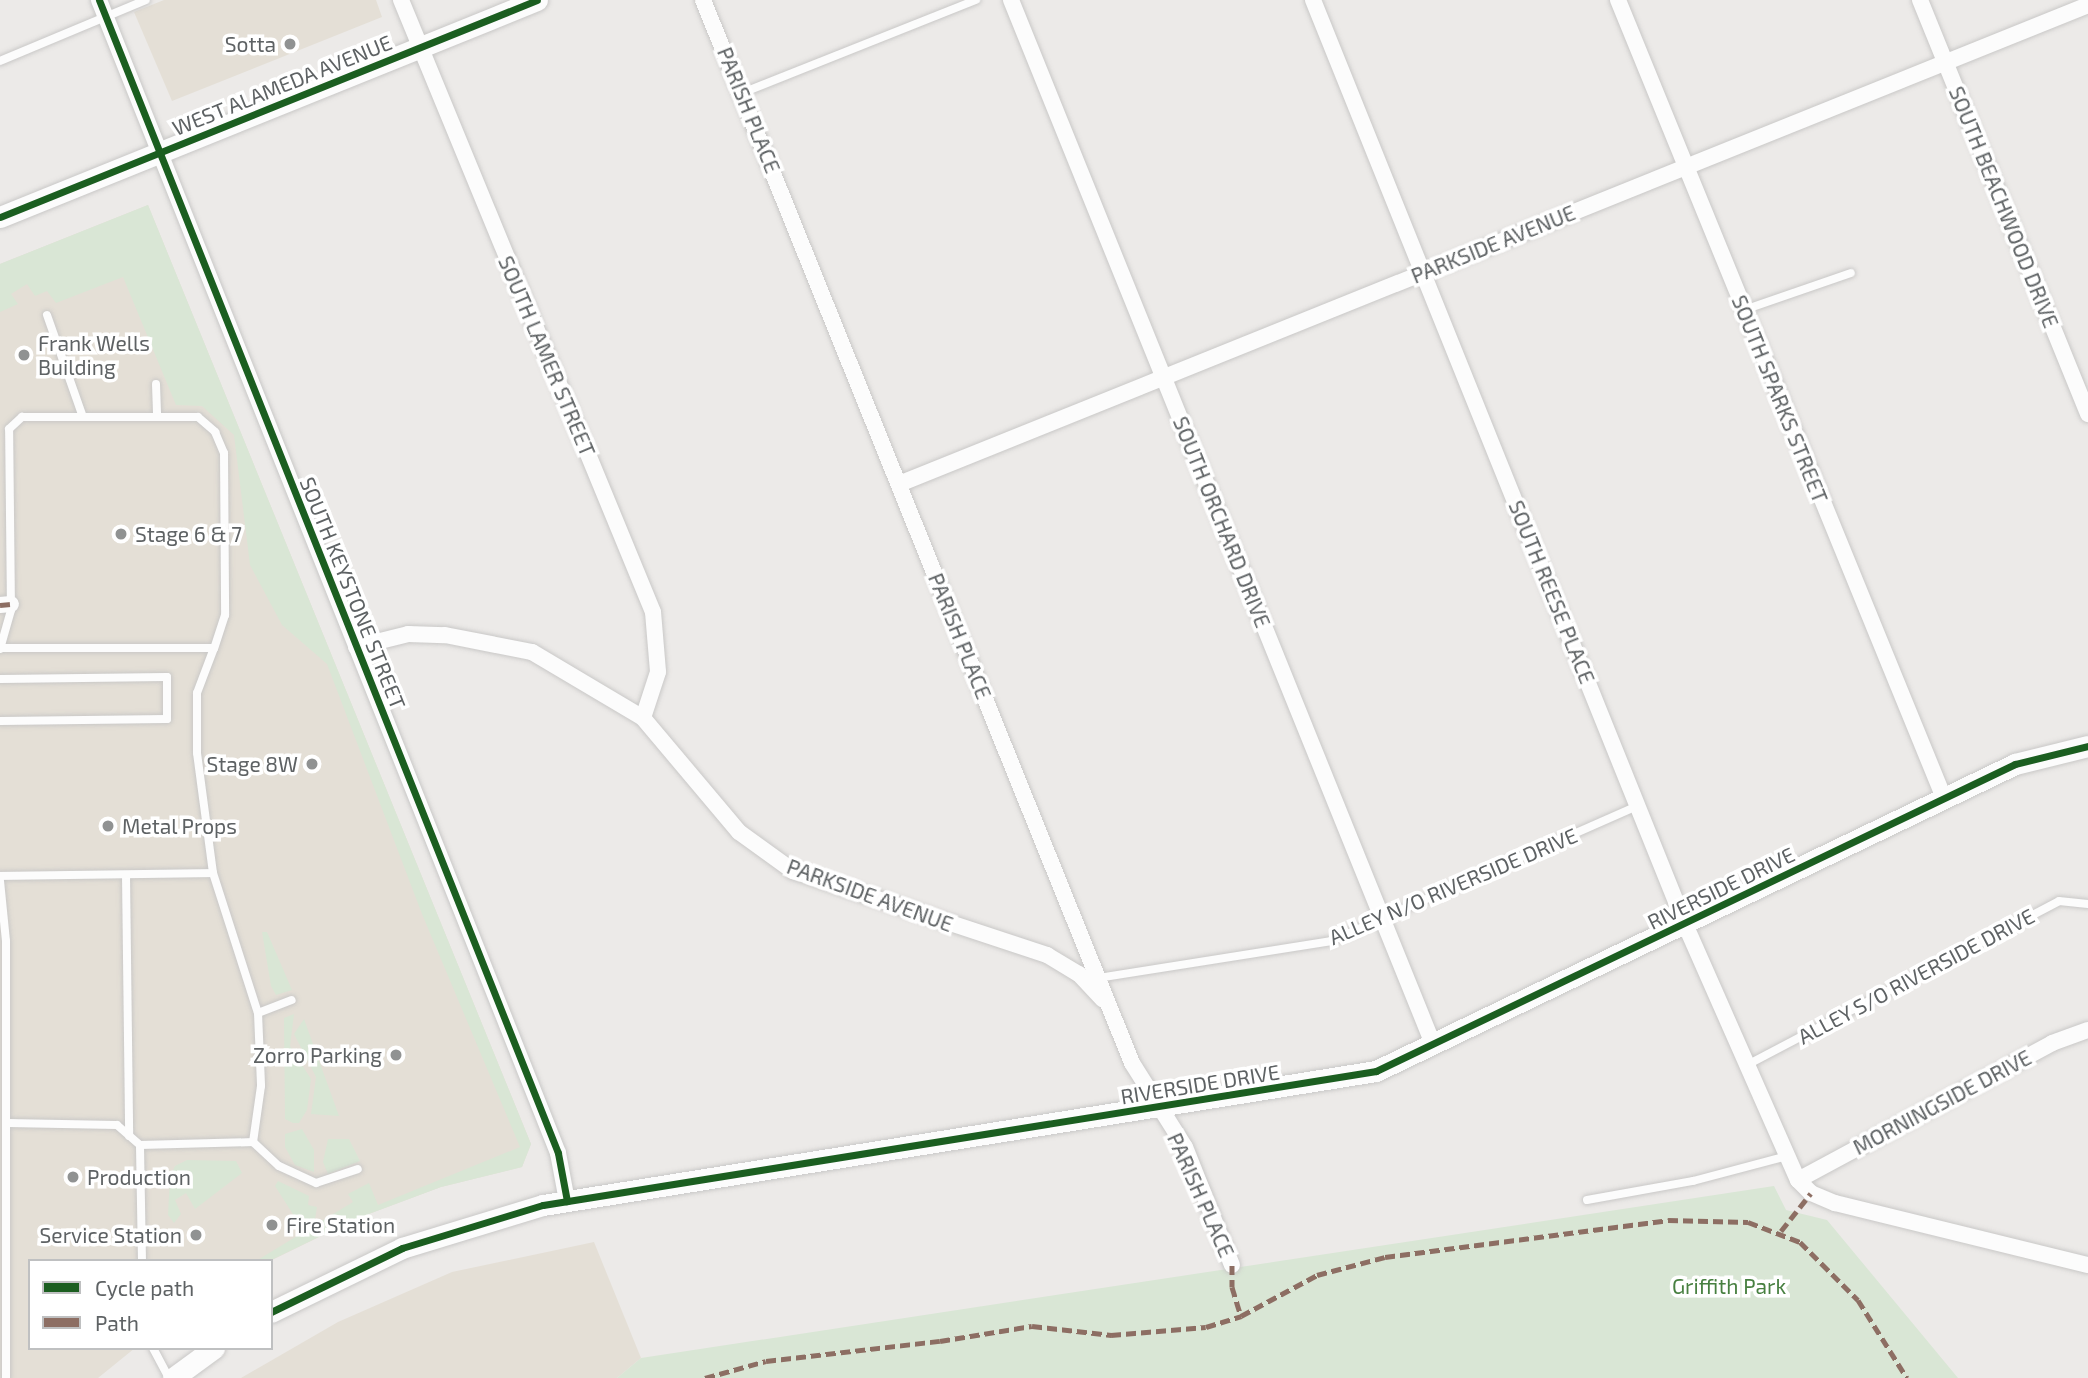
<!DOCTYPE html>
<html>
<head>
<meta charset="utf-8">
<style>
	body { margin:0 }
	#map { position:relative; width:2088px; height:1378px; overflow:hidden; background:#eceae8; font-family:"Exo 2",sans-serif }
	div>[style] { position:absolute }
	.commercial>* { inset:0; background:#e4dfd6 }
	.green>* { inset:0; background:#d9e6d5 }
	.roads { filter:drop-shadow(0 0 2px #c9c8c7) drop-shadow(0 0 2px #c9c8c7) }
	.lane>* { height:8px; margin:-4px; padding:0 4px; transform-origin:4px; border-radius:4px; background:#fcfcfc }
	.street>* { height:16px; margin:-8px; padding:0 8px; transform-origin:8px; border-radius:8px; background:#fcfcfc }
	.secondary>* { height:21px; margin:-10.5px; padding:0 10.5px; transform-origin:10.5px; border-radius:10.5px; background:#fcfcfc }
	.quiet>* { height:5px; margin-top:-2.5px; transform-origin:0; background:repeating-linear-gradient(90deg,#8d6e63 0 10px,transparent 0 15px) }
	.cycleway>* { height:7px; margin:-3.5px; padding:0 3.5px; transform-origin:3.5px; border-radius:3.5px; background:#1b5e20 }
	.dots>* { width:19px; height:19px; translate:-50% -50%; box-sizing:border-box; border:4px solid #fff; border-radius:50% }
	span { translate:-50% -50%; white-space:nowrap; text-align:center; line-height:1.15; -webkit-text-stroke:7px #fff; paint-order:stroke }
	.poi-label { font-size:21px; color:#5e6264 }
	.right { translate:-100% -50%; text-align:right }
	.left { translate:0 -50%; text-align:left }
	.street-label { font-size:21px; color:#5e6264 }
	.park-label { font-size:21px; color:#488041 }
	.legend { position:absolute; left:28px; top:1259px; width:245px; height:91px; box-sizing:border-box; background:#fff; border:2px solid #bfc0c1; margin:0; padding:9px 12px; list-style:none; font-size:21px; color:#5e6264 }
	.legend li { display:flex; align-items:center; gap:14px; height:35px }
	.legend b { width:35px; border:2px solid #bfc0c1 }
</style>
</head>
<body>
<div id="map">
	<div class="commercial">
		<i style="clip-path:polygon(164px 0,376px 0,382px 17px,172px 101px,134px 12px)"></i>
		<i style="clip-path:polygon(148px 205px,531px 1144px,522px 1167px,441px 1187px,358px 1218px,270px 1261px,30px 1261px,30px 1348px,135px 1348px,98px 1378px,0 1378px,0 264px)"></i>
		<i style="clip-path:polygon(594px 1242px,641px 1358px,617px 1378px,241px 1378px,338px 1322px,452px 1272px)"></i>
	</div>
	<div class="green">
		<i style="clip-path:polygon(148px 205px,531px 1144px,522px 1167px,441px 1187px,358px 1218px,269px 1261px,256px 1261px,353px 1202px,348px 1194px,369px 1183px,378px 1205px,520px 1147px,422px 914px,327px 664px,282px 625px,250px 565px,234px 435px,202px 406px,176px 405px,123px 277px,56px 303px,47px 291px,35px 296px,27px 284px,11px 294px,18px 304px,0 312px,0 264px)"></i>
		<i style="clip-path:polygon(262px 932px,267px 932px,292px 990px,276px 995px,271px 986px)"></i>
		<i style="clip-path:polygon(294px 1014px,290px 1046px,311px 1079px,307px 1110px,299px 1123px,293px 1123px,285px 1119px,284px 1018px)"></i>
		<i style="clip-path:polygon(304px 1019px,339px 1116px,311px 1114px,316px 1077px,294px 1034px)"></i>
		<i style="clip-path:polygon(302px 1129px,314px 1150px,314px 1172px,295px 1165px,285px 1147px,285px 1134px)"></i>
		<i style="clip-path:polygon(328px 1139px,349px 1139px,360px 1161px,328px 1174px,323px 1162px)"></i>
		<i style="clip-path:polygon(187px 1160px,236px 1161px,242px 1173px,195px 1209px,186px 1193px,175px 1200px,181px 1214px,174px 1223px,168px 1215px,170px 1177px,175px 1166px)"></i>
		<i style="clip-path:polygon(278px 1181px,309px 1196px,308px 1205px,317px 1207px,315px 1219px,303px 1230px,275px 1186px)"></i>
		<i style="clip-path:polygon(1774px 1186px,1786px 1210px,1827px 1220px,1958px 1378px,617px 1378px,641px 1358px)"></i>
	</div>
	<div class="roads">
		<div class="lane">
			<i style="left:0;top:61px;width:158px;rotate:-22.7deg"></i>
			<i style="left:742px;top:93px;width:252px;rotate:-21.7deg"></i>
			<i style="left:1744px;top:310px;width:113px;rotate:-19.1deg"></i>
			<i style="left:47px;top:315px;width:108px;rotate:70.6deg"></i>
			<i style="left:156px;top:384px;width:33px;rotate:88deg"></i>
			<i style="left:214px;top:648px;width:48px;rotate:110.7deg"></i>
			<i style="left:197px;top:693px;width:60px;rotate:90deg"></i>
			<i style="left:197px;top:753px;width:121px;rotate:82.4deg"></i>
			<i style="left:213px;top:873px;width:147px;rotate:72.2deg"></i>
			<i style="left:258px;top:1013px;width:73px;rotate:87.6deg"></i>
			<i style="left:261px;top:1086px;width:57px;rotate:98.1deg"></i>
			<i style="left:0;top:649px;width:41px;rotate:-74.2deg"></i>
			<i style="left:11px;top:610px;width:181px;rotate:-90.6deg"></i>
			<i style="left:9px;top:429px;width:18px;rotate:-43deg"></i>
			<i style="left:22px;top:417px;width:176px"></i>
			<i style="left:198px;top:417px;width:23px;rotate:41deg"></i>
			<i style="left:215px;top:432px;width:23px;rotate:67deg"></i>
			<i style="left:224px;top:453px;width:162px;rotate:89.6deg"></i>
			<i style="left:225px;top:615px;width:35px;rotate:108deg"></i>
			<i style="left:214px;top:648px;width:213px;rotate:180deg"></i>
			<i style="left:0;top:679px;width:167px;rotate:-0.7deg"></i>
			<i style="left:167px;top:677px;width:42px;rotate:90deg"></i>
			<i style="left:167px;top:719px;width:167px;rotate:179.3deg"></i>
			<i style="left:126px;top:875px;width:261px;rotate:89.3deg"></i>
			<i style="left:0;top:876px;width:213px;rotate:-0.8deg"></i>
			<i style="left:0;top:881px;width:60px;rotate:84.3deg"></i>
			<i style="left:6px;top:941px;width:437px;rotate:90deg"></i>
			<i style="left:1098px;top:978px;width:236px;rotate:-9deg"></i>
			<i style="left:1331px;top:941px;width:334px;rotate:-23.8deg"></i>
			<i style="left:258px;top:1013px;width:36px;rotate:-21deg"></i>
			<i style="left:1747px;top:1065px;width:352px;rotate:-27.7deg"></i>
			<i style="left:2059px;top:901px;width:29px;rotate:6deg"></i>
			<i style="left:7px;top:1123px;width:110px;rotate:1deg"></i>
			<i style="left:117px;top:1125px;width:30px;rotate:41deg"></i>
			<i style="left:1587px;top:1200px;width:108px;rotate:-10.2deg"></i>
			<i style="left:1693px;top:1181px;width:97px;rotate:-14.9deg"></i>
			<i style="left:142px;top:1261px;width:116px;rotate:-91deg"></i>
			<i style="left:140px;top:1145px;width:113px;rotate:-1.5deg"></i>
			<i style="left:253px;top:1142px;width:35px;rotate:43deg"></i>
			<i style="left:279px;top:1166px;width:41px;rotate:24.7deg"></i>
			<i style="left:316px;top:1183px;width:44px;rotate:-18.4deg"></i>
			<i style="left:153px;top:1348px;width:34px;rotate:62deg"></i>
		</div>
		<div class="street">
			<i style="left:99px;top:0;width:1241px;rotate:68.29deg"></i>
			<i style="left:558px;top:1153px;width:49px;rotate:79.4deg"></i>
			<i style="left:401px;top:0;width:662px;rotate:67.62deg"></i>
			<i style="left:653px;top:612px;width:60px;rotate:85.2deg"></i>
			<i style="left:658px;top:672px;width:48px;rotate:108.1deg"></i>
			<i style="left:703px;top:0;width:1146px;rotate:68.02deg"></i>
			<i style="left:1132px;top:1063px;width:99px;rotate:57.8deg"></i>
			<i style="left:1185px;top:1147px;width:127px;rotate:68.3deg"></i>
			<i style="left:1011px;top:0;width:1126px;rotate:67.99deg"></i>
			<i style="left:1313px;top:0;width:996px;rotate:68.07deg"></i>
			<i style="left:1685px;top:924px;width:280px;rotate:66.2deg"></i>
			<i style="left:1798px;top:1180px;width:18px;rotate:45deg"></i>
			<i style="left:1811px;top:1193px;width:26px;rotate:23deg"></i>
			<i style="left:1835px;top:1203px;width:260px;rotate:13.8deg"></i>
			<i style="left:1618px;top:0;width:862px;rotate:67.78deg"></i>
			<i style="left:1920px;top:0;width:447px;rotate:67.9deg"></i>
			<i style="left:899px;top:484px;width:1282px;rotate:-21.94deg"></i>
			<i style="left:0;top:605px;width:11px;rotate:-5deg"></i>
			<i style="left:356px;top:647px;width:54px;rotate:-14deg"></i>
			<i style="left:408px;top:634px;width:37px;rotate:2deg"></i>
			<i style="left:445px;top:635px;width:89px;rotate:11.1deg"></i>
			<i style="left:532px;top:652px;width:129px;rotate:30.7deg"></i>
			<i style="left:643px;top:718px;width:149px;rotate:49.9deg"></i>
			<i style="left:739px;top:832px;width:67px;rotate:35.8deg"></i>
			<i style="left:793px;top:871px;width:268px;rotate:18.3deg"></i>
			<i style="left:1047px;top:955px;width:37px;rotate:31deg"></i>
			<i style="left:1079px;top:974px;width:35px;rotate:47deg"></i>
			<i style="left:1798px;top:1180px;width:289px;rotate:-28.3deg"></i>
			<i style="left:2052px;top:1043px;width:38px;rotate:-20deg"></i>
		</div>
		<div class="secondary">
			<i style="left:0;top:217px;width:579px;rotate:-22deg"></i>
			<i style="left:271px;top:1312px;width:146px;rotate:-26deg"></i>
			<i style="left:402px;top:1248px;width:147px;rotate:-17deg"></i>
			<i style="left:543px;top:1205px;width:844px;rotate:-9.14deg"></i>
			<i style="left:1376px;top:1071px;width:709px;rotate:-25.66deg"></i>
			<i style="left:2015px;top:764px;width:75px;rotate:-13.9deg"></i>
			<i style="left:173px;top:1378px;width:51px;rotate:-36.2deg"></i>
		</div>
	</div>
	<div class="quiet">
		<i style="left:0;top:605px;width:11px;rotate:-5deg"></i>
		<i style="left:1781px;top:1231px;width:48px;rotate:-51.7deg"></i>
		<i style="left:1232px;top:1265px;width:22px;rotate:90deg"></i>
		<i style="left:1232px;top:1287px;width:30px;rotate:73deg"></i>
		<i style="left:705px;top:1378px;width:63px;rotate:-15.6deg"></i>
		<i style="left:766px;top:1361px;width:175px;rotate:-6.6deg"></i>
		<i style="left:940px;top:1341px;width:93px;rotate:-9.3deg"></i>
		<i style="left:1032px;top:1326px;width:80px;rotate:6.5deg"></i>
		<i style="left:1111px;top:1335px;width:95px;rotate:-4.8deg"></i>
		<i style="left:1206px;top:1327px;width:37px;rotate:-17deg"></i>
		<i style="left:1241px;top:1316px;width:86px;rotate:-28.3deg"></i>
		<i style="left:1317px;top:1275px;width:70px;rotate:-14.8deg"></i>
		<i style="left:1385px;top:1257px;width:285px;rotate:-7.4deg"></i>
		<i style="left:1668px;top:1220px;width:80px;rotate:1.4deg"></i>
		<i style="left:1748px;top:1222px;width:56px;rotate:21deg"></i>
		<i style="left:1800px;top:1242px;width:82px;rotate:45deg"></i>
		<i style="left:1858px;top:1300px;width:92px;rotate:57.9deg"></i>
	</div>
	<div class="cycleway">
		<i style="left:99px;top:0;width:1241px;rotate:68.29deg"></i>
		<i style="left:558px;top:1153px;width:49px;rotate:79.4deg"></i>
		<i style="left:0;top:217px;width:579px;rotate:-22deg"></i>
		<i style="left:271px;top:1312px;width:146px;rotate:-26deg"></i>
		<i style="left:402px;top:1248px;width:147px;rotate:-17deg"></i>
		<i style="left:543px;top:1205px;width:844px;rotate:-9.14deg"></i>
		<i style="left:1376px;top:1071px;width:709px;rotate:-25.66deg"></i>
		<i style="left:2015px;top:764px;width:75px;rotate:-13.9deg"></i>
	</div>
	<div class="dots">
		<i style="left:290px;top:44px;background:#909292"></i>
		<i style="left:24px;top:355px;background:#909292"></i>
		<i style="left:121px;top:534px;background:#909292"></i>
		<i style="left:312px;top:764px;background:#909292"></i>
		<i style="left:108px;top:826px;background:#909292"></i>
		<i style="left:396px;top:1055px;background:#909292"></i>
		<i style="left:73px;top:1177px;background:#909292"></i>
		<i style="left:272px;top:1225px;background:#909292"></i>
		<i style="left:196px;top:1235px;background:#909292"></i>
	</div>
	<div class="poi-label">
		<span class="right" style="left:276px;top:44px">Sotta</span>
		<span class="left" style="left:38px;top:355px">Frank Wells<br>Building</span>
		<span class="left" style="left:135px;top:534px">Stage 6 &amp; 7</span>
		<span class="right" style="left:298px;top:764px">Stage 8W</span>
		<span class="left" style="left:122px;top:826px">Metal Props</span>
		<span class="right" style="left:382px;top:1055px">Zorro Parking</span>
		<span class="left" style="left:87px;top:1177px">Production</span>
		<span class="left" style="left:286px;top:1225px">Fire Station</span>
		<span class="right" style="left:182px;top:1235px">Service Station</span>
	</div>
	<div class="street-label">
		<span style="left:282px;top:85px;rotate:-22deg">WEST ALAMEDA AVENUE</span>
		<span style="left:749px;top:110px;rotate:68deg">PARISH PLACE</span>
		<span style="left:2004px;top:207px;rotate:68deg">SOUTH BEACHWOOD DRIVE</span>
		<span style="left:1493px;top:244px;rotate:-22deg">PARKSIDE AVENUE</span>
		<span style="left:547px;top:356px;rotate:67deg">SOUTH LAMER STREET</span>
		<span style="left:1780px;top:399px;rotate:68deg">SOUTH SPARKS STREET</span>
		<span style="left:1222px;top:522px;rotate:68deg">SOUTH ORCHARD DRIVE</span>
		<span style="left:1552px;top:592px;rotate:68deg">SOUTH REESE PLACE</span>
		<span style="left:353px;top:593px;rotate:68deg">SOUTH KEYSTONE STREET</span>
		<span style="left:960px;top:636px;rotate:68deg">PARISH PLACE</span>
		<span style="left:1453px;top:886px;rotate:-23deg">ALLEY N/O RIVERSIDE DRIVE</span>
		<span style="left:1721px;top:888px;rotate:-26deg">RIVERSIDE DRIVE</span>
		<span style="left:870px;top:895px;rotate:20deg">PARKSIDE AVENUE</span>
		<span style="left:1916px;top:976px;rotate:-28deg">ALLEY S/O RIVERSIDE DRIVE</span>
		<span style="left:1200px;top:1084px;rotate:-9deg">RIVERSIDE DRIVE</span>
		<span style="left:1942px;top:1102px;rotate:-28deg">MORNINGSIDE DRIVE</span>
		<span style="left:1201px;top:1195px;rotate:66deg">PARISH PLACE</span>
	</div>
	<div class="park-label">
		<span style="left:1729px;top:1286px">Griffith Park</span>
	</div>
	<ul class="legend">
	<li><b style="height:9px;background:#1b5e20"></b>Cycle path</li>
	<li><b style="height:9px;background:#8d6e63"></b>Path</li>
	</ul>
</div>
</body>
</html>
